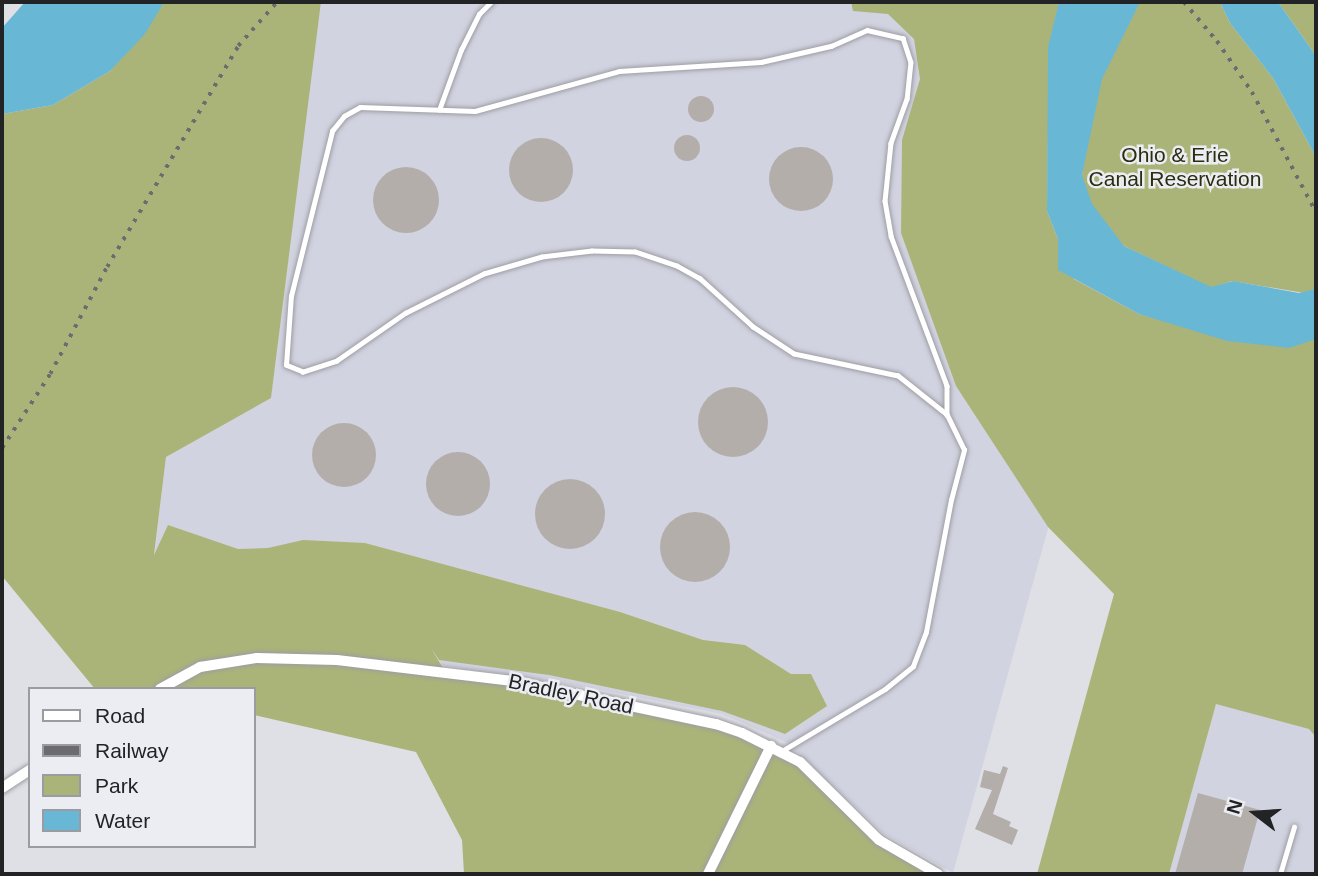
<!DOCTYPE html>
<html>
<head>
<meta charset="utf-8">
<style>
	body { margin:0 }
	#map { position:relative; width:1318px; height:876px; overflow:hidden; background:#dfdfe6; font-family:Arial,sans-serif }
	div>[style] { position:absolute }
	.built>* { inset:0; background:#d1d3e0 }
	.green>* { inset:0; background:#abb478 }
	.water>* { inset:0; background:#67b7d5 }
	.building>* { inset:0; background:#b4aeab }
	.round { border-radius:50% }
	.roads { filter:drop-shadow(0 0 2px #9d9da3) drop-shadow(0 0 2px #9d9da3) }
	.service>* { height:4.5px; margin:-2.25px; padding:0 2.25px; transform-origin:2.25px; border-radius:2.25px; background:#fff }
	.minor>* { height:10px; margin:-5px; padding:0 5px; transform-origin:5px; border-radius:5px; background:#fff }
	.rail>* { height:3.5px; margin-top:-1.75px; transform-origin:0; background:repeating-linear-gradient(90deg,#6c6c70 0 3.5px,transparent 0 10.5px) }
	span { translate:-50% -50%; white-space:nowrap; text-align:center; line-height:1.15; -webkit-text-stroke:5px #ecedf3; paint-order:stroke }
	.park-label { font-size:21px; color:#2a2d0f }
	.street-label { font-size:21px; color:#222325 }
	.frame { position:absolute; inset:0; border:4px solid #222325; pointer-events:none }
	.legend { position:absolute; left:28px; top:687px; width:228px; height:161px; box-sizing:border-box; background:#ecedf3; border:2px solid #9b9ca1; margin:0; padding:9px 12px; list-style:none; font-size:21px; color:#222325 }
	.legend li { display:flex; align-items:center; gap:14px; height:35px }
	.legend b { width:35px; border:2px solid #9b9ca1 }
	.north { position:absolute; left:1220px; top:778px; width:70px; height:70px; -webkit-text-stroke:5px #ecedf3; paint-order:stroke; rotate:287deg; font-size:19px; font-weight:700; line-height:28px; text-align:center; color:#222325 }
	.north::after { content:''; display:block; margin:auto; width:24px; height:32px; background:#222325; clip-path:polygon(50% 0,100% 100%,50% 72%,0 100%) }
</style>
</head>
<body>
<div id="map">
	<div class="built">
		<i style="clip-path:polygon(321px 2px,1034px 2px,1066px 463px,953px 873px,883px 833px,788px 743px,722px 714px,596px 689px,442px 665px,386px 576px,154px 558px,166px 457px,271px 397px)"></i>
		<i style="clip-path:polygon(1216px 703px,1310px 729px,1316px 737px,1316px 874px,1169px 874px)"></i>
	</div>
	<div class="green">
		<i style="clip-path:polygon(162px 2px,321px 2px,271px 398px,166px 457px,154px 555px,168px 525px,238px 549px,268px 548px,303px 540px,365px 543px,620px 612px,703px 640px,745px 645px,791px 674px,811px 674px,827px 706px,785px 734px,722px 711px,549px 675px,439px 660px,431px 648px,446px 673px,716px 724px,800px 762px,867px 829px,938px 874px,464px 874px,462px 840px,416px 752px,254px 715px,254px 689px,95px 689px,2px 576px,2px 114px,53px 105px,110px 71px)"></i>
		<i style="clip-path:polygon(851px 2px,1059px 2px,1049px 55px,1047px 211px,1058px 239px,1058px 256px,1074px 279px,1139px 314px,1165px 321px,1316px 325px,1316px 737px,1309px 729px,1216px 704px,1169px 874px,1037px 874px,1114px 594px,1048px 527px,956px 386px,901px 233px,902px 140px,920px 79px,914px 39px,888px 14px,853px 11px)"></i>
		<i style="clip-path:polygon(1131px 2px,1220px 2px,1230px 23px,1273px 78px,1316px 157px,1316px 295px,1232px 281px,1211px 288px,1124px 246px,1082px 203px,1082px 175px,1091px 102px)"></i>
		<i style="clip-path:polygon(1278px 2px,1316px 2px,1316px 56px,1290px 19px)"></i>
	</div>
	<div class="water">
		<i style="clip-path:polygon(25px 2px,164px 2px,145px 34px,110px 71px,53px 105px,2px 114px,2px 28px)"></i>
		<i style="clip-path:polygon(1059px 2px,1140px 2px,1102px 79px,1082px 175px,1092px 204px,1124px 246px,1211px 287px,1233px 281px,1299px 293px,1316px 289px,1316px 339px,1289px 348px,1227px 341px,1139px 314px,1058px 270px,1058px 239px,1047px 211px,1048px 47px)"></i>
		<i style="clip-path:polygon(1220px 2px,1278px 2px,1316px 56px,1316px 157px,1273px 78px,1230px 23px)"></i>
	</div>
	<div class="building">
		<i class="round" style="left:688px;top:96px;width:26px;height:26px"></i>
		<i class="round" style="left:674px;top:135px;width:26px;height:26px"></i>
		<i class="round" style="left:509px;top:138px;width:64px;height:64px"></i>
		<i class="round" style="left:769px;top:147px;width:64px;height:64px"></i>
		<i class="round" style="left:373px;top:167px;width:66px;height:66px"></i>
		<i class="round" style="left:698px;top:387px;width:70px;height:70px"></i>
		<i class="round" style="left:312px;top:423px;width:64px;height:64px"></i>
		<i class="round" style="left:426px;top:452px;width:64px;height:64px"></i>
		<i class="round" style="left:535px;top:479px;width:70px;height:70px"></i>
		<i class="round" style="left:660px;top:512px;width:70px;height:70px"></i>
		<i style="clip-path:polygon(1003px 766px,1008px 768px,993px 814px,1011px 822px,1009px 826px,1018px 830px,1012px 845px,975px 829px,992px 790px,980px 787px,984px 770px,1000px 774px)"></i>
		<i style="clip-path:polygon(1198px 793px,1260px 810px,1242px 874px,1175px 874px)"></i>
	</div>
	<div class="roads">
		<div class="service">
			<i style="left:439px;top:110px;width:64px;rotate:-69.9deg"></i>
			<i style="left:461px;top:50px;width:40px;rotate:-63.4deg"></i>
			<i style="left:479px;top:14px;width:17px;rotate:-45deg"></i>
			<i style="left:782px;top:751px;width:120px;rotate:-31deg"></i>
			<i style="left:885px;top:689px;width:36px;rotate:-39deg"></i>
			<i style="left:913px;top:666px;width:36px;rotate:-69deg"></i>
			<i style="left:926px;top:632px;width:134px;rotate:-79.3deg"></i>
			<i style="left:951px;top:500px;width:52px;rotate:-75.4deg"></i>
			<i style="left:964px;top:450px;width:39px;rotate:-116deg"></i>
			<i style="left:947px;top:415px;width:63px;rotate:-141.5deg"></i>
			<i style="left:898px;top:376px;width:106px;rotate:-168.1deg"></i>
			<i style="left:794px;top:354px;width:49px;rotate:-146.6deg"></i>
			<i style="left:753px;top:327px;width:72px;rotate:-137.8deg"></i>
			<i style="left:700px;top:279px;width:26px;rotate:-151deg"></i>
			<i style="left:677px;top:266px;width:44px;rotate:-161.6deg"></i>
			<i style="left:635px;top:252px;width:43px;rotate:-178.7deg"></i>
			<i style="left:592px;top:251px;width:50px;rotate:173.2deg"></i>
			<i style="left:542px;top:257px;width:60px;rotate:163.7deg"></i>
			<i style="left:484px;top:274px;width:87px;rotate:153.4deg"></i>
			<i style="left:406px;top:313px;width:84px;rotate:145.2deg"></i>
			<i style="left:337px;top:361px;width:36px;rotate:162deg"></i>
			<i style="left:303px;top:372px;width:18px;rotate:-158deg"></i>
			<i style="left:286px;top:365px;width:69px;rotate:-85.9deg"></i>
			<i style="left:291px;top:296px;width:170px;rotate:-76deg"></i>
			<i style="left:332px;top:131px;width:19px;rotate:-51deg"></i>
			<i style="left:344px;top:116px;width:18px;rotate:-29deg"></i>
			<i style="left:360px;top:107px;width:115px;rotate:2deg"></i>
			<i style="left:475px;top:111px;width:149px;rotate:-15.5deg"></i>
			<i style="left:619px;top:71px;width:142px;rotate:-3.6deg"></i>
			<i style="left:761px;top:62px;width:72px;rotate:-12.9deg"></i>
			<i style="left:831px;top:46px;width:39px;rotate:-24deg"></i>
			<i style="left:867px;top:30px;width:37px;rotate:13deg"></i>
			<i style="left:903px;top:38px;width:25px;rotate:72deg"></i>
			<i style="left:911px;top:62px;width:37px;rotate:96deg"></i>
			<i style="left:907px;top:99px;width:47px;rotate:110deg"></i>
			<i style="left:891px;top:143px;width:58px;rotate:95.9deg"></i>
			<i style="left:885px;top:201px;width:36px;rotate:80deg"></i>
			<i style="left:891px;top:236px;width:160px;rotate:69.5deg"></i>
			<i style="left:947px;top:386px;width:29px;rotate:90deg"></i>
			<i style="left:1280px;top:874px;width:49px;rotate:-73.4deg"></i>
		</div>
		<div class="minor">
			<i style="left:160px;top:689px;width:46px;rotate:-28.8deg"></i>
			<i style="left:200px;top:667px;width:58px;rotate:-9deg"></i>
			<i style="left:257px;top:658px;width:80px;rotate:1.4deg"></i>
			<i style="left:337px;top:660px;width:177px;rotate:6.8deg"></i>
			<i style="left:513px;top:681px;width:208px;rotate:12deg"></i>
			<i style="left:716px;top:724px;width:28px;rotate:19deg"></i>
			<i style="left:742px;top:733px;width:65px;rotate:26.6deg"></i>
			<i style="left:800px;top:762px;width:111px;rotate:44.6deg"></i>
			<i style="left:879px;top:840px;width:68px;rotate:30deg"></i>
			<i style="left:2px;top:788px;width:33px;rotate:-33deg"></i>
			<i style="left:708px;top:874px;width:143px;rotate:-63.8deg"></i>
		</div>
	</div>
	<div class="rail">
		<i style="left:1184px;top:2px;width:51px;rotate:49.8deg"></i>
		<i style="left:1217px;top:41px;width:62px;rotate:55.5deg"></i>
		<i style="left:1252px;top:92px;width:136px;rotate:61.9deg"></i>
		<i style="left:2px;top:448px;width:88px;rotate:-57deg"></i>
		<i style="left:50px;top:374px;width:121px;rotate:-62deg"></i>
		<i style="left:107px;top:267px;width:257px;rotate:-59.3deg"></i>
		<i style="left:238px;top:46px;width:59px;rotate:-48.4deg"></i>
	</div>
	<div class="park-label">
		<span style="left:1175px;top:167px">Ohio &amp; Erie<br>Canal Reservation</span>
	</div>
	<div class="street-label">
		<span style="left:571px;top:694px;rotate:12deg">Bradley Road</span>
	</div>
	<div class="frame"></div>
	<ul class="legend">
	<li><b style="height:9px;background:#fff"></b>Road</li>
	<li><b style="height:9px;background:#6c6c70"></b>Railway</li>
	<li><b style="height:19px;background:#abb478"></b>Park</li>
	<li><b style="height:19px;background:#67b7d5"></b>Water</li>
	</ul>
	<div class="north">N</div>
</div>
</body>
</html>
